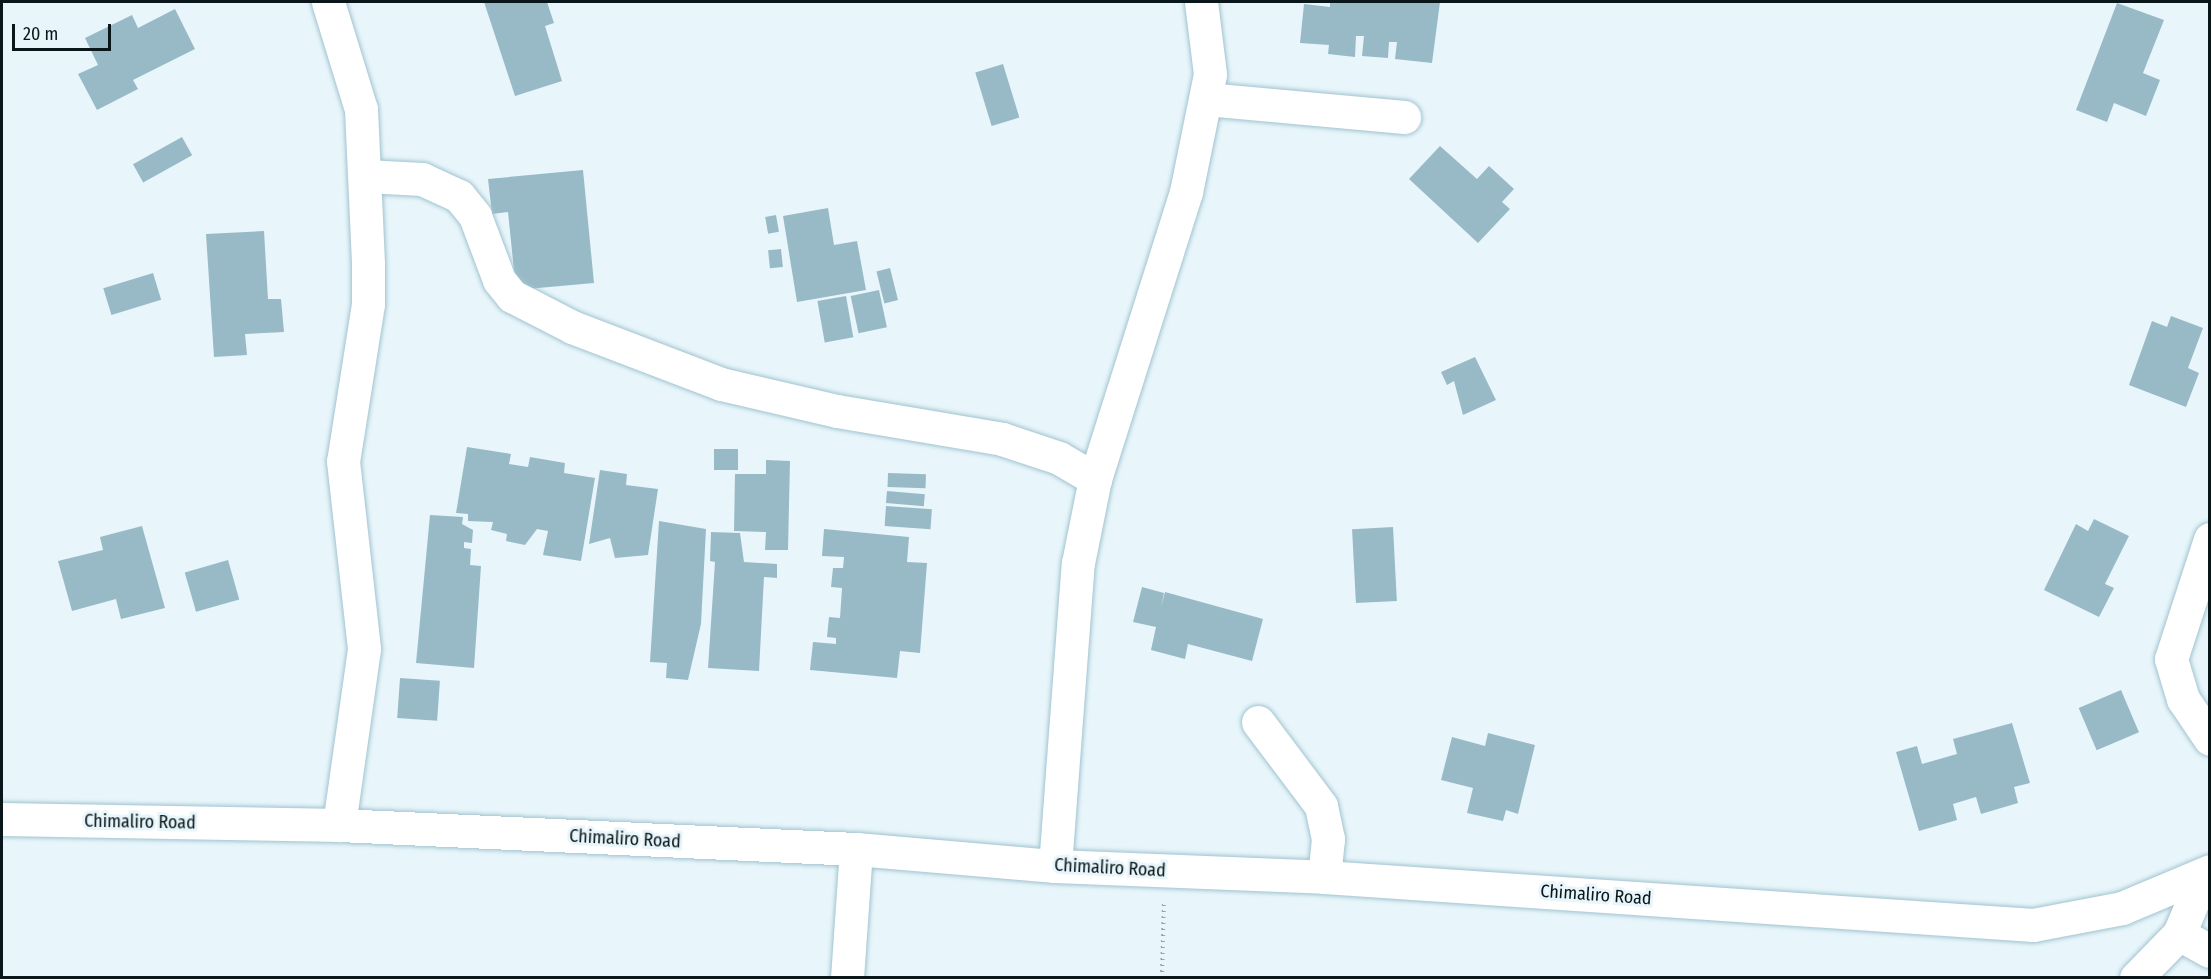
<!DOCTYPE html>
<html>
<head>
<meta charset="utf-8">
<style>
	body { margin:0 }
	#map { position:relative; width:2211px; height:979px; overflow:hidden; background:#e8f6fb; font-family:"Fira Sans Condensed",sans-serif }
	div>[style] { position:absolute }
	.building>* { inset:0; background:#98bac7; transform-origin:0 0 }
	.path>* { height:4px; margin-top:-2px; transform-origin:0; background:repeating-linear-gradient(90deg,#97a5a9 0 1.5px,transparent 0 6px) }
	.roads { filter:drop-shadow(0 0 2px #a1c3d0) drop-shadow(0 0 2px #a1c3d0) }
	.street>* { height:33px; margin:-16.5px; padding:0 16.5px; transform-origin:16.5px; border-radius:16.5px; background:#fff }
	.secondary>* { height:33px; margin:-16.5px; padding:0 16.5px; transform-origin:16.5px; border-radius:16.5px; background:#fff }
	span { translate:-50% -50%; white-space:nowrap; text-align:center; line-height:1.15; -webkit-text-stroke:6px #e8f6fb; paint-order:stroke }
	.street-label { font-size:18px; color:#09161a }
	.frame { position:absolute; inset:0; border:3px solid #09161a; pointer-events:none }
	.scale { position:absolute; left:12px; top:24px; width:99px; height:27px; box-sizing:border-box; border:3px solid #09161a; border-top:0; padding-left:8px; font-size:18px; line-height:21px; white-space:nowrap; color:#09161a; -webkit-text-stroke:4px #e8f6fb; paint-order:stroke }
</style>
</head>
<body>
<div id="map">
	<div class="building">
		<i style="clip-path:polygon(484px 2px,547px 2px,554px 23px,545px 26px,562px 81px,515px 96px)"></i>
		<i style="clip-path:polygon(1330px 2px,1440px 2px,1432px 63px,1395px 59px,1397px 42px,1389px 42px,1388px 58px,1362px 56px,1364px 36px,1356px 36px,1355px 57px,1328px 54px,1329px 45px,1300px 43px,1304px 4px,1330px 7px)"></i>
		<i style="clip-path:polygon(2117px 3px,2164px 20px,2143px 73px,2160px 80px,2146px 116px,2114px 103px,2107px 122px,2076px 110px)"></i>
		<i style="clip-path:polygon(175px 9px,195px 49px,133px 80px,138px 89px,97px 110px,78px 74px,98px 65px,85px 38px,132px 15px,138px 28px)"></i>
		<i style="left:1003px;top:64px;width:56px;height:29px;rotate:73deg"></i>
		<i style="left:182px;top:137px;width:21px;height:56px;rotate:61deg"></i>
		<i style="clip-path:polygon(1440px 146px,1477px 179px,1489px 166px,1514px 189px,1502px 202px,1510px 209px,1478px 243px,1409px 179px)"></i>
		<i style="clip-path:polygon(583px 170px,594px 283px,516px 290px,508px 212px,492px 214px,488px 179px)"></i>
		<i style="clip-path:polygon(828px 208px,834px 245px,857px 241px,866px 290px,797px 302px,783px 216px)"></i>
		<i style="left:776px;top:215px;width:17px;height:11px;rotate:80deg"></i>
		<i style="clip-path:polygon(264px 231px,268px 299px,281px 299px,284px 332px,245px 334px,247px 355px,214px 357px,206px 234px)"></i>
		<i style="left:781px;top:249px;width:18px;height:13px;rotate:84deg"></i>
		<i style="left:890px;top:268px;width:33px;height:14px;rotate:76deg"></i>
		<i style="left:153px;top:273px;width:28px;height:52px;rotate:73deg"></i>
		<i style="left:879px;top:290px;width:38px;height:29px;rotate:78deg"></i>
		<i style="left:846px;top:296px;width:42px;height:29px;rotate:80deg"></i>
		<i style="clip-path:polygon(2171px 316px,2203px 328px,2188px 368px,2199px 373px,2186px 407px,2129px 385px,2152px 321px,2167px 327px)"></i>
		<i style="clip-path:polygon(1475px 357px,1496px 400px,1463px 415px,1454px 381px,1447px 385px,1441px 372px)"></i>
		<i style="clip-path:polygon(467px 447px,511px 454px,509px 464px,528px 467px,530px 457px,565px 463px,564px 473px,595px 478px,581px 561px,543px 555px,548px 531px,537px 529px,525px 545px,506px 541px,507px 534px,491px 530px,493px 522px,468px 521px,468px 514px,456px 513px)"></i>
		<i style="left:714px;top:449px;width:24px;height:21px"></i>
		<i style="clip-path:polygon(766px 460px,790px 461px,788px 550px,765px 550px,766px 532px,734px 531px,735px 474px,766px 474px)"></i>
		<i style="clip-path:polygon(600px 470px,627px 474px,626px 485px,658px 489px,648px 555px,615px 558px,610px 538px,589px 544px)"></i>
		<i style="left:888px;top:473px;width:38px;height:14px;rotate:2deg"></i>
		<i style="left:887px;top:491px;width:38px;height:12px;rotate:5deg"></i>
		<i style="left:886px;top:506px;width:46px;height:20px;rotate:4deg"></i>
		<i style="clip-path:polygon(430px 515px,463px 517px,462px 524px,473px 530px,472px 543px,464px 542px,464px 548px,471px 549px,470px 565px,481px 566px,474px 668px,416px 663px)"></i>
		<i style="clip-path:polygon(2094px 519px,2129px 536px,2105px 584px,2114px 588px,2099px 617px,2044px 590px,2076px 524px,2088px 531px)"></i>
		<i style="clip-path:polygon(659px 521px,706px 529px,701px 624px,688px 680px,666px 678px,667px 663px,650px 662px)"></i>
		<i style="clip-path:polygon(142px 526px,165px 608px,121px 619px,116px 599px,72px 611px,58px 561px,103px 550px,100px 537px)"></i>
		<i style="left:1393px;top:527px;width:74px;height:41px;rotate:87deg"></i>
		<i style="clip-path:polygon(824px 529px,909px 537px,907px 562px,927px 563px,920px 653px,900px 651px,897px 678px,810px 670px,813px 642px,836px 644px,836px 638px,827px 637px,829px 617px,840px 618px,842px 588px,831px 587px,833px 568px,843px 568px,844px 557px,822px 556px)"></i>
		<i style="clip-path:polygon(711px 532px,740px 533px,744px 562px,777px 564px,777px 578px,764px 577px,759px 671px,708px 668px,715px 562px,710px 561px)"></i>
		<i style="left:228px;top:560px;width:41px;height:45px;rotate:74deg"></i>
		<i style="clip-path:polygon(1142px 587px,1164px 593px,1161px 607px,1165px 592px,1263px 619px,1252px 661px,1188px 644px,1185px 659px,1151px 650px,1156px 627px,1133px 622px)"></i>
		<i style="left:400px;top:678px;width:40px;height:40px;rotate:4deg"></i>
		<i style="left:2121px;top:690px;width:46px;height:46px;rotate:67deg"></i>
		<i style="clip-path:polygon(2012px 723px,2030px 783px,2014px 787px,2018px 803px,1981px 814px,1976px 797px,1953px 804px,1957px 820px,1919px 831px,1896px 752px,1917px 746px,1922px 764px,1957px 754px,1953px 739px)"></i>
		<i style="clip-path:polygon(1488px 733px,1535px 745px,1518px 814px,1506px 810px,1503px 821px,1467px 813px,1473px 788px,1441px 780px,1452px 737px,1485px 746px)"></i>
	</div>
	<div class="path">
		<i style="left:1162px;top:978px;width:76px;rotate:-88.5deg"></i>
	</div>
	<div class="roads">
		<div class="street">
			<i style="left:328px;top:2px;width:112px;rotate:72.9deg"></i>
			<i style="left:361px;top:109px;width:155px;rotate:87.4deg"></i>
			<i style="left:368px;top:264px;width:40px;rotate:90deg"></i>
			<i style="left:368px;top:304px;width:159px;rotate:99deg"></i>
			<i style="left:343px;top:461px;width:189px;rotate:83.6deg"></i>
			<i style="left:364px;top:649px;width:178px;rotate:98.1deg"></i>
			<i style="left:1206px;top:99px;width:199px;rotate:5.2deg"></i>
			<i style="left:365px;top:176px;width:57px;rotate:3deg"></i>
			<i style="left:422px;top:179px;width:41px;rotate:24.7deg"></i>
			<i style="left:459px;top:196px;width:26px;rotate:51deg"></i>
			<i style="left:475px;top:216px;width:68px;rotate:69.4deg"></i>
			<i style="left:499px;top:280px;width:21px;rotate:51deg"></i>
			<i style="left:512px;top:296px;width:68px;rotate:27.3deg"></i>
			<i style="left:572px;top:327px;width:160px;rotate:20.9deg"></i>
			<i style="left:721px;top:384px;width:119px;rotate:13.1deg"></i>
			<i style="left:837px;top:411px;width:167px;rotate:9.6deg"></i>
			<i style="left:1002px;top:439px;width:60px;rotate:18.4deg"></i>
			<i style="left:1059px;top:458px;width:42px;rotate:30.3deg"></i>
			<i style="left:2210px;top:539px;width:126px;rotate:108deg"></i>
			<i style="left:2171px;top:659px;width:42px;rotate:73.3deg"></i>
			<i style="left:2183px;top:699px;width:48px;rotate:56deg"></i>
			<i style="left:1258px;top:722px;width:105px;rotate:53.1deg"></i>
			<i style="left:1321px;top:806px;width:34px;rotate:78deg"></i>
			<i style="left:1328px;top:839px;width:38px;rotate:96deg"></i>
			<i style="left:1055px;top:866px;width:304px;rotate:-85.7deg"></i>
			<i style="left:1078px;top:563px;width:86px;rotate:-78.6deg"></i>
			<i style="left:1095px;top:479px;width:301px;rotate:-72.4deg"></i>
			<i style="left:1186px;top:192px;width:120px;rotate:-78.5deg"></i>
			<i style="left:1210px;top:74px;width:73px;rotate:-97.1deg"></i>
			<i style="left:2179px;top:934px;width:35px;rotate:29deg"></i>
			<i style="left:847px;top:978px;width:129px;rotate:-86deg"></i>
			<i style="left:2136px;top:978px;width:62px;rotate:-45.7deg"></i>
			<i style="left:2179px;top:934px;width:62px;rotate:-67.2deg"></i>
		</div>
		<div class="secondary">
			<i style="left:2px;top:819px;width:337px;rotate:1deg"></i>
			<i style="left:339px;top:825px;width:518px;rotate:2.66deg"></i>
			<i style="left:856px;top:849px;width:200px;rotate:4.9deg"></i>
			<i style="left:1055px;top:866px;width:269px;rotate:2.3deg"></i>
			<i style="left:1324px;top:877px;width:711px;rotate:3.87deg"></i>
			<i style="left:2033px;top:925px;width:91px;rotate:-10.8deg"></i>
			<i style="left:2122px;top:908px;width:95px;rotate:-22.8deg"></i>
		</div>
	</div>
	<div class="street-label">
		<span style="left:140px;top:822px;rotate:1deg">Chimaliro Road</span>
		<span style="left:625px;top:839px;rotate:3deg">Chimaliro Road</span>
		<span style="left:1110px;top:868px;rotate:3deg">Chimaliro Road</span>
		<span style="left:1596px;top:895px;rotate:4deg">Chimaliro Road</span>
	</div>
	<div class="frame"></div>
	<div class="scale">20 m</div>
</div>
</body>
</html>
